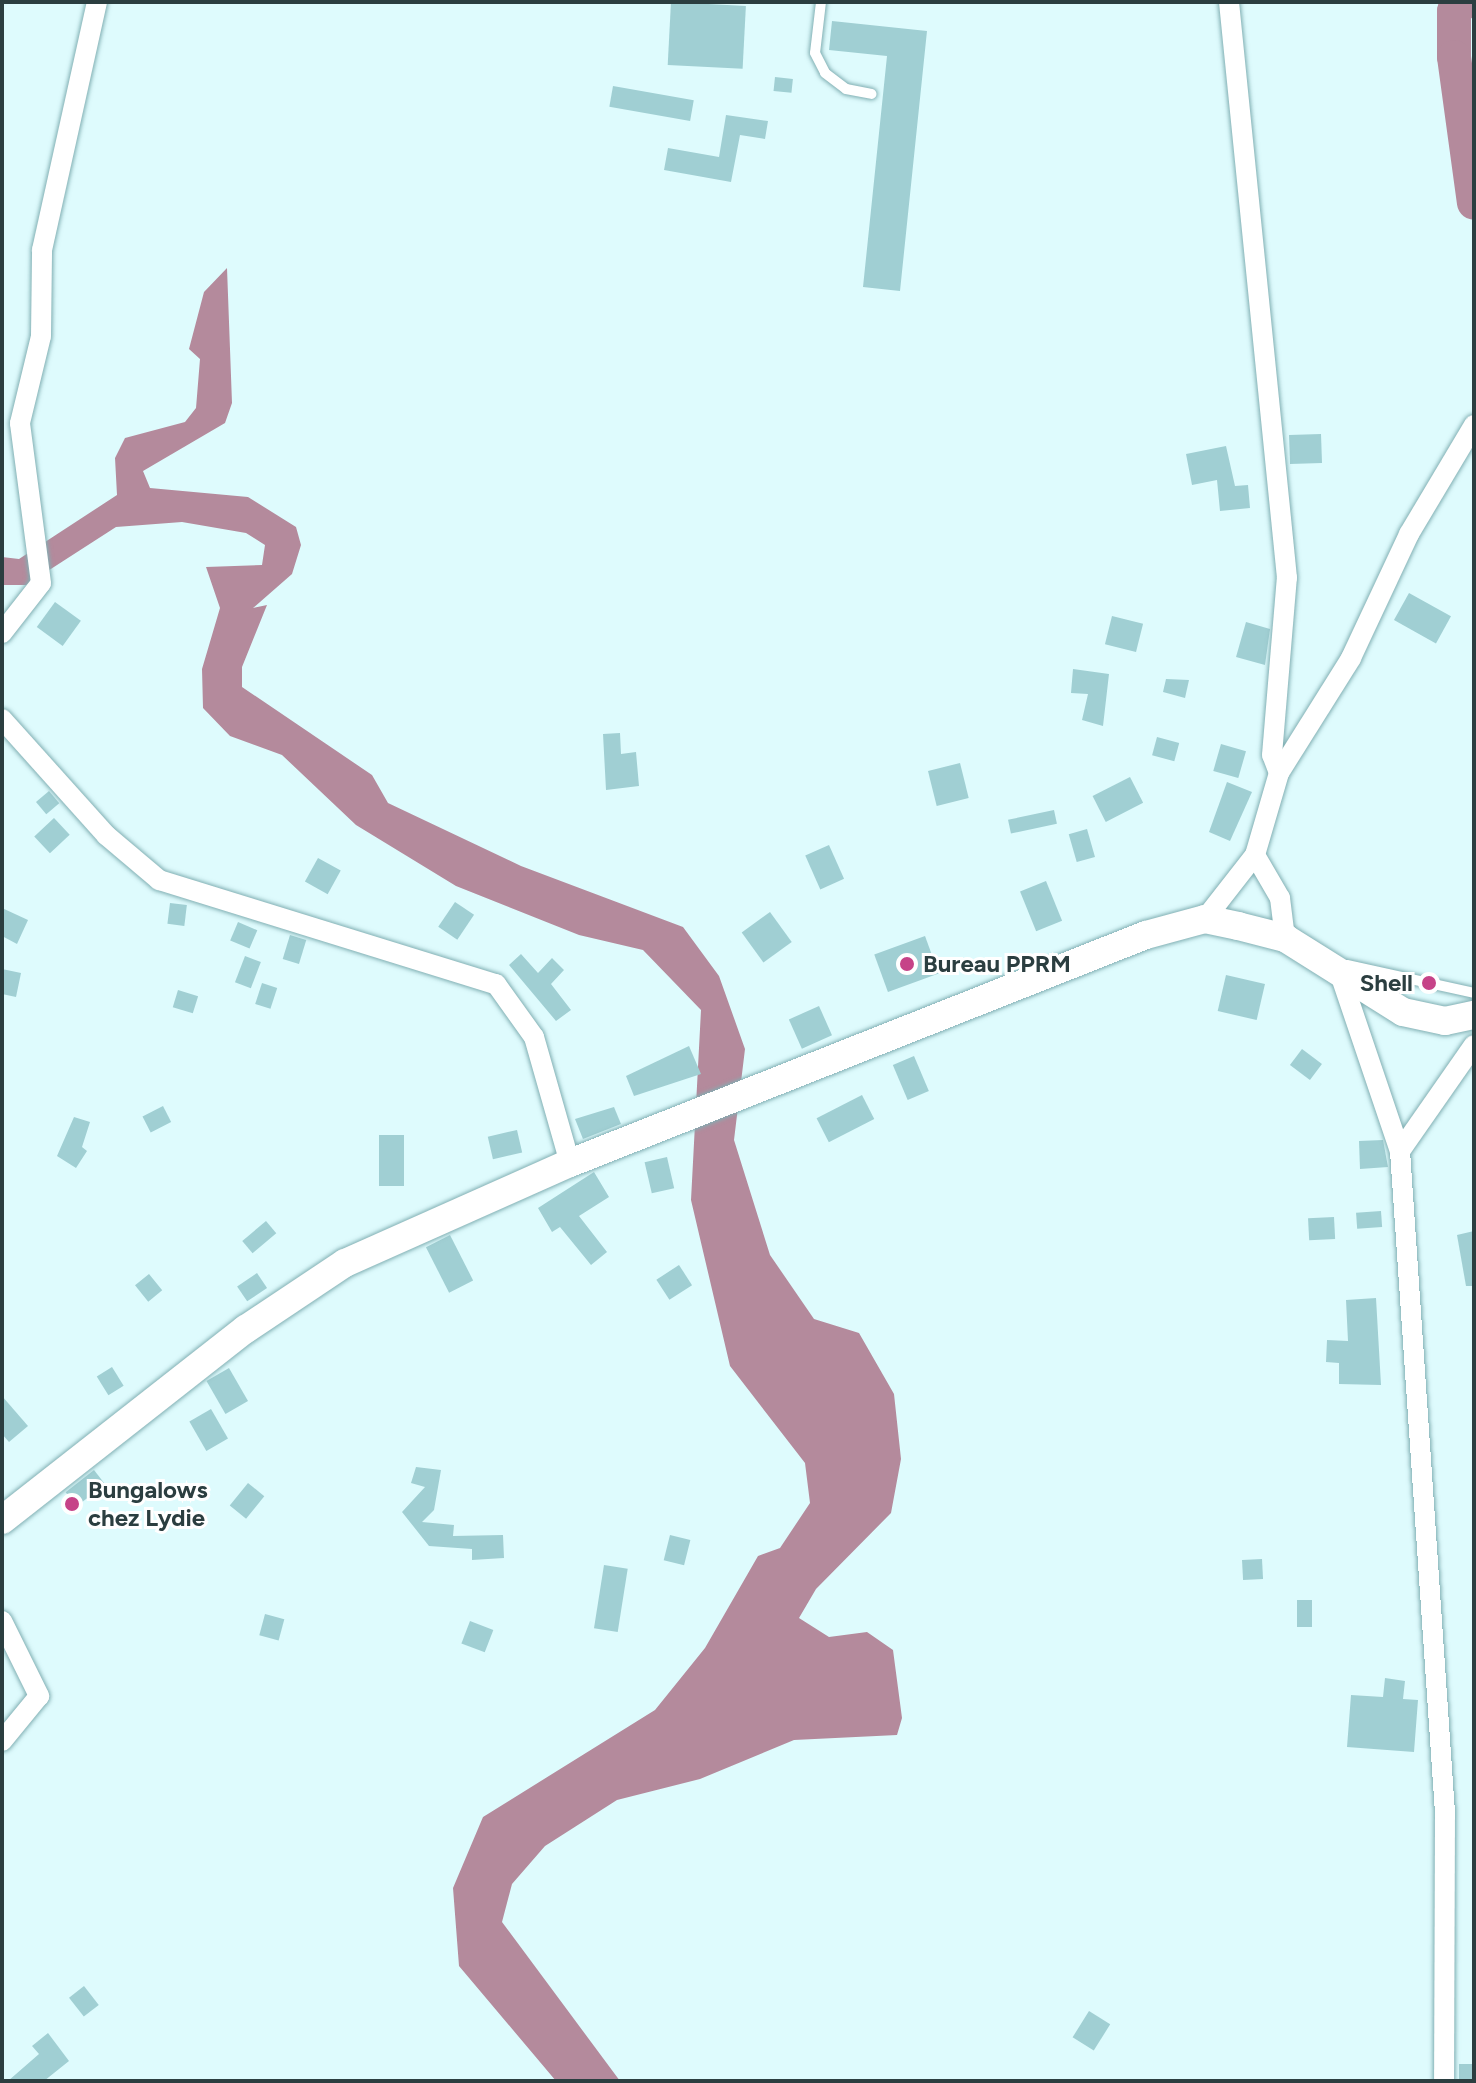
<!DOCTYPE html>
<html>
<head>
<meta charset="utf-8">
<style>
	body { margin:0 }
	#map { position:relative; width:1476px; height:2083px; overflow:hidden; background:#defbfd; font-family:Figtree,sans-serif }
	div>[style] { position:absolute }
	.water>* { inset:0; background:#b48a9c }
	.river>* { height:34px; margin:-17px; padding:0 17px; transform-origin:17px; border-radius:17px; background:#b48a9c }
	.building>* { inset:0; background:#a0cfd3; transform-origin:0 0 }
	.roads { filter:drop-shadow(0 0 2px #81afb3) drop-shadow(0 0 2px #81afb3) }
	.lane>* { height:10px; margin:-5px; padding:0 5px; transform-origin:5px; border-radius:5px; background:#fff }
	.street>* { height:20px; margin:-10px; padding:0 10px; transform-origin:10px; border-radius:10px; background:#fff }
	.secondary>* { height:28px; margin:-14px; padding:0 14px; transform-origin:14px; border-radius:14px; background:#fff }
	.dots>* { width:22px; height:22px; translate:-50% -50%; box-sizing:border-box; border:4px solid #fff; border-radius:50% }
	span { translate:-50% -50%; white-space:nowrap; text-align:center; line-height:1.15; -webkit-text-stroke:6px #fff; paint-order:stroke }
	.poi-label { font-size:24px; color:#2b3e40; font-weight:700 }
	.left { translate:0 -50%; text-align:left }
	.right { translate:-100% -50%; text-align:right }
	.frame { position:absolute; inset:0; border:4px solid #2b3e40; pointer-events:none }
</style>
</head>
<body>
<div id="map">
	<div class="water">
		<i style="clip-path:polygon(227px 268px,232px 403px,225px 423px,143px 471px,150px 488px,248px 497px,296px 527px,301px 545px,292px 574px,253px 608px,267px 605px,242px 667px,242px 687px,372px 775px,388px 803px,521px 866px,683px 927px,719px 976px,745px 1049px,734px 1140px,770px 1255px,814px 1319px,859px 1333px,894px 1394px,901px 1459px,891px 1513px,816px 1589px,799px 1618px,829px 1637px,867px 1632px,893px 1650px,902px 1718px,897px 1735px,794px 1740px,700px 1779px,617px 1800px,545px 1846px,512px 1884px,502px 1922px,620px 2081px,556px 2081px,459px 1966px,453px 1888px,483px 1817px,655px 1710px,705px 1648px,758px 1556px,780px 1548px,810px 1503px,805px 1463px,730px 1366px,691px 1200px,701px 1010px,643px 950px,579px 935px,456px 886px,356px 825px,282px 755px,230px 736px,203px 708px,202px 669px,220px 608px,206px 567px,262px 565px,265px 545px,246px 533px,182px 522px,116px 527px,26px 585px,2px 585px,2px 557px,19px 559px,117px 495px,115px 458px,125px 438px,185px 422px,196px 408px,200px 359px,189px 349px,204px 292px)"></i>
	</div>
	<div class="river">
		<i style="left:1464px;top:2px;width:13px;rotate:138deg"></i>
		<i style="left:1454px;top:11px;width:46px;rotate:90deg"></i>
		<i style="left:1454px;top:57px;width:147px;rotate:82.2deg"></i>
	</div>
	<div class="building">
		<i style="left:671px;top:2px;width:75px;height:63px;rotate:3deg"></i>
		<i style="clip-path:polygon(832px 21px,927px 31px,900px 291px,863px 287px,887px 56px,829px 50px)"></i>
		<i style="left:775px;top:77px;width:18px;height:14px;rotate:6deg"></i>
		<i style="left:613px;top:86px;width:82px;height:21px;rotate:10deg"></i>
		<i style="clip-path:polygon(726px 115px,768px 121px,765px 139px,740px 135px,731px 182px,664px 170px,668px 148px,719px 157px)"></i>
		<i style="left:1321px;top:434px;width:29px;height:32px;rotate:88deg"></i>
		<i style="clip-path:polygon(1226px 446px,1235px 486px,1248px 485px,1250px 508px,1220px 511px,1217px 480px,1192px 485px,1186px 454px)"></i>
		<i style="left:1409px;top:593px;width:48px;height:31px;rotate:29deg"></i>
		<i style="left:55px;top:602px;width:32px;height:31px;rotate:36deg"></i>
		<i style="left:1112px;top:616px;width:32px;height:29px;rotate:14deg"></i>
		<i style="clip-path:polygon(1246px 622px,1270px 629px,1265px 665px,1236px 657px)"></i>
		<i style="clip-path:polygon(1073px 669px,1109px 674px,1103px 726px,1082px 720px,1088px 694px,1071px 693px)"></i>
		<i style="clip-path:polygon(1166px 679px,1189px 680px,1185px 698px,1163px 692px)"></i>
		<i style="clip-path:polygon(620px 733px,621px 754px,636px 752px,639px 786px,606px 790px,603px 734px)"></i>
		<i style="left:1157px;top:737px;width:23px;height:19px;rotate:15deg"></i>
		<i style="left:1221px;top:744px;width:26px;height:28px;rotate:16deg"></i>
		<i style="left:960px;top:763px;width:36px;height:33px;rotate:76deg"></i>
		<i style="left:1130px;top:777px;width:29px;height:42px;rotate:63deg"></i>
		<i style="clip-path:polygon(1227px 782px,1252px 792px,1230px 841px,1209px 832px)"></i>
		<i style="left:49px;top:791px;width:16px;height:17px;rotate:50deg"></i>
		<i style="left:1054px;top:810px;width:14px;height:47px;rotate:78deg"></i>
		<i style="left:54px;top:818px;width:23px;height:27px;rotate:47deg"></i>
		<i style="left:1087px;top:829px;width:29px;height:19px;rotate:74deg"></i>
		<i style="left:829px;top:845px;width:37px;height:26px;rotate:66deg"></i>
		<i style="left:318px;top:858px;width:26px;height:27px;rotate:29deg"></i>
		<i style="left:1046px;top:881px;width:43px;height:28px;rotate:68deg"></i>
		<i style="left:455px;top:902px;width:23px;height:30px;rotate:34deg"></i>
		<i style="left:170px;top:903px;width:17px;height:21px;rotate:7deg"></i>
		<i style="clip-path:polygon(2px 908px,28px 920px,17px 944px,2px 936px)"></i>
		<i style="left:770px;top:912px;width:37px;height:35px;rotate:54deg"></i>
		<i style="left:238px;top:922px;width:21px;height:20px;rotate:23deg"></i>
		<i style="left:290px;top:935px;width:17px;height:25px;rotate:17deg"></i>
		<i style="left:925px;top:936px;width:40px;height:54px;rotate:70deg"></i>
		<i style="clip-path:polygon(521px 954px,538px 973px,552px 958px,564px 970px,551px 984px,571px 1010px,556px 1021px,509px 965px)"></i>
		<i style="left:245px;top:956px;width:17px;height:28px;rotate:21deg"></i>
		<i style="clip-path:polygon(2px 969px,21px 973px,16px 997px,2px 994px)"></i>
		<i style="left:1226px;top:975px;width:40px;height:37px;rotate:13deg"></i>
		<i style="left:262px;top:983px;width:16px;height:22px;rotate:18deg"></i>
		<i style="left:178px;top:990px;width:21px;height:18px;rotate:17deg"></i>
		<i style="left:819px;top:1006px;width:32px;height:33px;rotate:66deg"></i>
		<i style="clip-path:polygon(689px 1046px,701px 1074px,634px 1096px,626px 1076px)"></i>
		<i style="left:1302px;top:1049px;width:25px;height:20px;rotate:37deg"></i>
		<i style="left:914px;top:1056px;width:38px;height:23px;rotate:67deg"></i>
		<i style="left:862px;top:1095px;width:27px;height:51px;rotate:63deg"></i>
		<i style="left:163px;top:1106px;width:18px;height:23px;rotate:63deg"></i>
		<i style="clip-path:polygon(614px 1107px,621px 1124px,583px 1139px,575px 1119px)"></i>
		<i style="clip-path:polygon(74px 1117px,90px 1122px,82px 1147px,87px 1151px,76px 1168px,57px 1156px)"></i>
		<i style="left:517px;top:1130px;width:23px;height:30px;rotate:77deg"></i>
		<i style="left:404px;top:1135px;width:51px;height:25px;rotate:90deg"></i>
		<i style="clip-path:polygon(1383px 1140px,1388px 1167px,1360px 1169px,1359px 1141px)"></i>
		<i style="left:667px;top:1157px;width:32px;height:23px;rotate:77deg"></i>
		<i style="clip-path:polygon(594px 1172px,609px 1197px,579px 1216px,607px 1252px,591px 1265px,560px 1227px,552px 1232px,538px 1208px)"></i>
		<i style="left:1381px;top:1211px;width:16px;height:25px;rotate:86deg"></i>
		<i style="left:1334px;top:1217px;width:22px;height:26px;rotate:87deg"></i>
		<i style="left:266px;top:1221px;width:16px;height:31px;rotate:50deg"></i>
		<i style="clip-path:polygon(1474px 1231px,1474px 1286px,1466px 1286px,1457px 1235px)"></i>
		<i style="left:450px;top:1235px;width:51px;height:27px;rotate:63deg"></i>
		<i style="left:679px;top:1265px;width:24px;height:27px;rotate:57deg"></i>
		<i style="left:257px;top:1273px;width:18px;height:24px;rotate:56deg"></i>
		<i style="left:149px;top:1274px;width:21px;height:18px;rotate:51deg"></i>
		<i style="clip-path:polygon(1376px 1298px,1381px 1385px,1339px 1384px,1339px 1363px,1326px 1362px,1327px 1340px,1348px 1341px,1346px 1300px)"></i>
		<i style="left:112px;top:1367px;width:22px;height:18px;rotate:58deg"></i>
		<i style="left:229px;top:1368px;width:38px;height:26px;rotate:60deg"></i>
		<i style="clip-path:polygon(2px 1396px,28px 1426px,9px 1442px,2px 1434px)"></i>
		<i style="left:211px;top:1409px;width:34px;height:25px;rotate:60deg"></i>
		<i style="clip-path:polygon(416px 1467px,441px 1470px,434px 1510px,422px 1522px,454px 1525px,453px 1536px,503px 1535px,504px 1558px,472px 1560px,472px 1549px,429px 1546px,402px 1512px,425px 1487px,411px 1483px)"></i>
		<i style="left:94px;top:1470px;width:18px;height:36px;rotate:52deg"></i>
		<i style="left:248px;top:1483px;width:21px;height:29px;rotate:39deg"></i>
		<i style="left:670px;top:1535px;width:21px;height:26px;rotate:14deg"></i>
		<i style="left:1262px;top:1559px;width:20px;height:20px;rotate:87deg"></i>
		<i style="left:604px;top:1565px;width:24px;height:64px;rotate:9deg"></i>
		<i style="left:1297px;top:1600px;width:15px;height:27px"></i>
		<i style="left:265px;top:1614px;width:20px;height:22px;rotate:15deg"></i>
		<i style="left:470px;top:1621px;width:25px;height:24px;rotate:21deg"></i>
		<i style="clip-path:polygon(1385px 1678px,1405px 1681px,1403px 1699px,1418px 1700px,1414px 1752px,1347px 1747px,1351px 1695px,1383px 1697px)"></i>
		<i style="left:84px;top:1986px;width:24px;height:19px;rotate:52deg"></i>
		<i style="left:1089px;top:2011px;width:25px;height:31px;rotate:32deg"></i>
		<i style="clip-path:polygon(48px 2033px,69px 2061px,44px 2081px,8px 2081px,39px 2054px,32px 2046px)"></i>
		<i style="left:1459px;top:2064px;width:15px;height:17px"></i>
	</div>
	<div class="roads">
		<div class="lane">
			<i style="left:821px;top:2px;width:51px;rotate:96.7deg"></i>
			<i style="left:815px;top:53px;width:22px;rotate:63deg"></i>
			<i style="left:825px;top:73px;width:26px;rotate:37deg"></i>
			<i style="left:846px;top:89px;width:26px;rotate:11deg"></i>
			<i style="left:1347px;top:965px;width:130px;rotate:12.4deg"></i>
		</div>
		<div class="street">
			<i style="left:2px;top:633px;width:63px;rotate:-52deg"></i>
			<i style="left:41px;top:583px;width:161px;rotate:-97.5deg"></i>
			<i style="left:20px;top:423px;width:89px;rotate:-76.4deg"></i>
			<i style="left:41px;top:336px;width:86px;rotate:-89.3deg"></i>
			<i style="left:42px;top:250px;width:254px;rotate:-77.5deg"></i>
			<i style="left:2px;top:719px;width:156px;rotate:48.1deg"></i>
			<i style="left:106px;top:835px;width:70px;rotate:40.3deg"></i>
			<i style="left:159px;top:880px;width:353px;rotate:17.2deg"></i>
			<i style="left:496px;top:984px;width:65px;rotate:54.4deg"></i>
			<i style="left:534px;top:1037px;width:131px;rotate:74.1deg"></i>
			<i style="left:1279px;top:773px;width:136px;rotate:-57.9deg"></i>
			<i style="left:1351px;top:658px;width:137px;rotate:-64.9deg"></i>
			<i style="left:1409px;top:534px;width:127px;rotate:-59.2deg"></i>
			<i style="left:1255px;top:855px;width:50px;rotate:59.8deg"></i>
			<i style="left:1280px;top:898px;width:40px;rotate:82.9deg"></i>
			<i style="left:1205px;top:919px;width:81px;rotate:-52deg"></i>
			<i style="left:1255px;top:855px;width:85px;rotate:-73.7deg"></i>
			<i style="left:1279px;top:773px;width:19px;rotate:-111deg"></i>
			<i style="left:1272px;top:755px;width:178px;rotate:-85.2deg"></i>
			<i style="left:1287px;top:578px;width:579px;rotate:-95.75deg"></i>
			<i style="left:1342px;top:980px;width:181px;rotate:71.3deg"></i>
			<i style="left:1400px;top:1151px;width:663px;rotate:86.11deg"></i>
			<i style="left:1445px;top:1812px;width:269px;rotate:90.2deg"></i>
			<i style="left:1400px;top:1151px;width:129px;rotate:-55.1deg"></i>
			<i style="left:2px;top:1621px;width:84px;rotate:63.7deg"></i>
			<i style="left:39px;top:1696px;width:58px;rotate:129.4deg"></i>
		</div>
		<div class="secondary">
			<i style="left:2px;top:1520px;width:310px;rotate:-38.1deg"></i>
			<i style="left:246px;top:1329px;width:119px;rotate:-33.7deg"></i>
			<i style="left:345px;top:1263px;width:246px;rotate:-24deg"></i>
			<i style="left:570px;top:1163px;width:619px;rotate:-21.6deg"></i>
			<i style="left:1146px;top:935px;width:61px;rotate:-15.2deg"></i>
			<i style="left:1205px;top:919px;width:34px;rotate:12deg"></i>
			<i style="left:1238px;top:926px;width:49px;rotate:14.3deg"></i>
			<i style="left:1285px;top:938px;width:139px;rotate:32.1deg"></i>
			<i style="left:1403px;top:1012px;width:43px;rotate:12.1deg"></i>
			<i style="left:1445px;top:1021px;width:30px;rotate:-12deg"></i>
		</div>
	</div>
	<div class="dots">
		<i style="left:907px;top:964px;background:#c64388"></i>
		<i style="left:1429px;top:983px;background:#c64388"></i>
		<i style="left:72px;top:1504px;background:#c64388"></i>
	</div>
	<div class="poi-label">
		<span class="left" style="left:923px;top:964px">Bureau PPRM</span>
		<span class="right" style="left:1413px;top:983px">Shell</span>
		<span class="left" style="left:88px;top:1504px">Bungalows<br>chez Lydie</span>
	</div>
	<div class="frame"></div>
</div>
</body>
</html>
